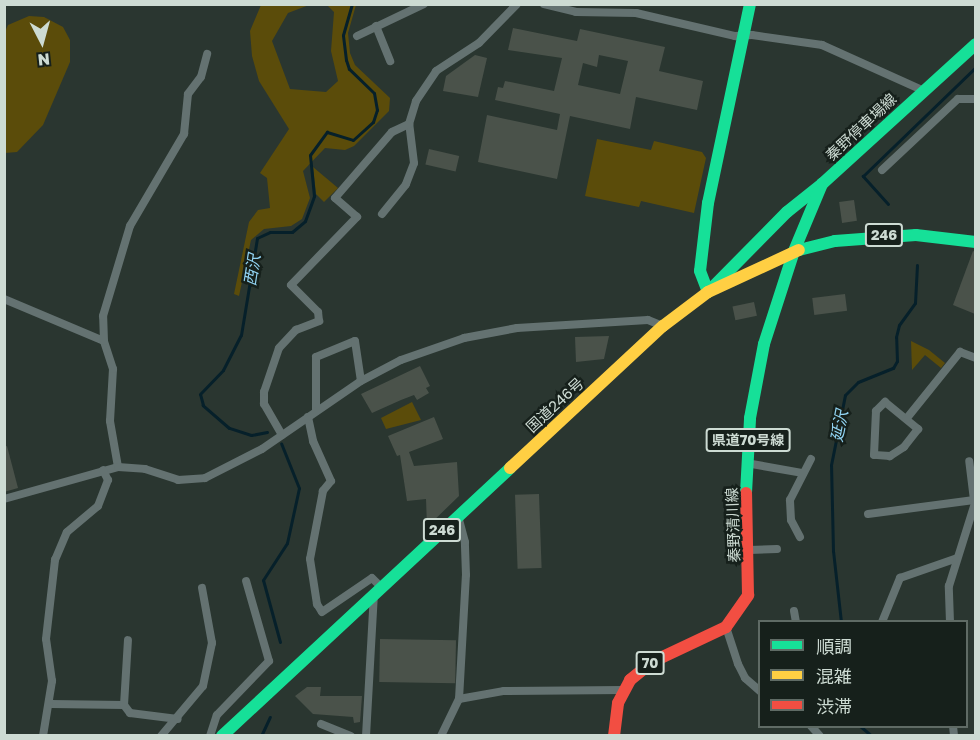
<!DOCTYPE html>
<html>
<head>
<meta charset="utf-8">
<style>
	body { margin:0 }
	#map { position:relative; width:980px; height:740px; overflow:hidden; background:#2a3630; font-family:"Golos Text","Noto Sans JP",sans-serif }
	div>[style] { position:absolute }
	.green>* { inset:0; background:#5b4c0a }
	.stream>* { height:3px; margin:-1.5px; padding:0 1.5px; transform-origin:1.5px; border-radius:1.5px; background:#06202a }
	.building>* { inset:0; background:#4a524a; transform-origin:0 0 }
	.street>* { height:8px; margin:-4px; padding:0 4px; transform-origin:4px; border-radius:4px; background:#647271 }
	.fast>* { height:12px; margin:-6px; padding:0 6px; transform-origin:6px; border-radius:6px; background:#16e098 }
	.slow>* { height:12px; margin:-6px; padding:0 6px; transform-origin:6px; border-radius:6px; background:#ffcf43 }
	.jam>* { height:12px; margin:-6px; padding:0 6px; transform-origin:6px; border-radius:6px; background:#f24e42 }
	span { translate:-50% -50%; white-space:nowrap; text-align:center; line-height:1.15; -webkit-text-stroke:5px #16201b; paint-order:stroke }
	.shield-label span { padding:2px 4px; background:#16201b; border:2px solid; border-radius:4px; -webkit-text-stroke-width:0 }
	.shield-label { font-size:14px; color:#cddbd3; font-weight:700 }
	.street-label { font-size:15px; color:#cddbd3 }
	.water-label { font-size:16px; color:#91d3f2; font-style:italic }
	.frame { position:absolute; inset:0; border:6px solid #cddbd3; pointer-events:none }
	.legend { position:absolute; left:758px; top:620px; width:210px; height:108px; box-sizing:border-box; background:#16201b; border:2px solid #5f6b65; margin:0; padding:8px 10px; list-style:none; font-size:18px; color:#cddbd3 }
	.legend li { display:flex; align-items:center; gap:12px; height:30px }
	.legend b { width:30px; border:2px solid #5f6b65 }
	.north { position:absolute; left:12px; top:12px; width:60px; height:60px; -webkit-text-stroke:4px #16201b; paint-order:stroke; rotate:174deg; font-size:16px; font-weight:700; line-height:24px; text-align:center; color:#cddbd3 }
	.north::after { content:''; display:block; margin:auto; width:21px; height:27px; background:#cddbd3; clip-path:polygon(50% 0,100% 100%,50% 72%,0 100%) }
</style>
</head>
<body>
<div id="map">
	<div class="green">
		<i style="clip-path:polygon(261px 5px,309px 5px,288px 13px,272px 41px,290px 89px,326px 92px,338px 81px,331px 51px,334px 12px,327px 5px,356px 5px,348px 33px,350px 53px,355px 65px,390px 98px,389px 111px,354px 146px,345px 150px,325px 148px,303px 171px,310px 198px,302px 219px,291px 226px,264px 229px,251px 240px,239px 296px,234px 294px,249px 222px,258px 210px,270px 208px,267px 178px,260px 173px,289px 129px,259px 81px,252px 56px,250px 31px)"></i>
		<i style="clip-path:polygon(29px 16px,44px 17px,63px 27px,70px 40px,70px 62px,43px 125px,17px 152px,5px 153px,5px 32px,8px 25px)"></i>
		<i style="clip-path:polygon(597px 139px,651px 150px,654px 141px,702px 152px,706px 158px,694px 213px,641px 201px,639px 207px,585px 196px)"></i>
		<i style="clip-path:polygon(313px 167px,338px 188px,324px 202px,316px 194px)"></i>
		<i style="clip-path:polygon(911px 341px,929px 350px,945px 363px,941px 368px,925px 355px,912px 370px)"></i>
		<i style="clip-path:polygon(412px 402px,421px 420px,386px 429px,381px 418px)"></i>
	</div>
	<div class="stream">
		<i style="left:888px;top:204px;width:38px;rotate:-132deg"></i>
		<i style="left:863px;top:176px;width:157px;rotate:-44deg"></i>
		<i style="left:267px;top:432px;width:16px;rotate:169deg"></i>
		<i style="left:251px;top:435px;width:23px;rotate:-162deg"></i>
		<i style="left:229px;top:428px;width:35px;rotate:-139deg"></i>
		<i style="left:203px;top:405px;width:11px;rotate:-105deg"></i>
		<i style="left:200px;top:394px;width:33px;rotate:-46deg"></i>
		<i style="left:223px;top:370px;width:39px;rotate:-63deg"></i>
		<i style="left:241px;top:335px;width:98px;rotate:-80.6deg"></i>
		<i style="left:257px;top:238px;width:14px;rotate:-25deg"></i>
		<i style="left:270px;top:232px;width:22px"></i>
		<i style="left:292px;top:232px;width:17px;rotate:-40deg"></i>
		<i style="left:305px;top:221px;width:27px;rotate:-70deg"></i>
		<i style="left:314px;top:196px;width:41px;rotate:-95.6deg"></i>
		<i style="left:310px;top:155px;width:29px;rotate:-54deg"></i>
		<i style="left:327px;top:132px;width:27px;rotate:17deg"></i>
		<i style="left:353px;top:140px;width:27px;rotate:-42deg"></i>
		<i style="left:373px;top:122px;width:13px;rotate:-72deg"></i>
		<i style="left:377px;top:110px;width:17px;rotate:-100deg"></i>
		<i style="left:374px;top:93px;width:35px;rotate:-136deg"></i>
		<i style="left:349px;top:69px;width:9px;rotate:-108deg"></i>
		<i style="left:346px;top:60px;width:25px;rotate:-97deg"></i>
		<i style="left:343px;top:35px;width:32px;rotate:-74deg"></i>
		<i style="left:841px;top:622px;width:71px;rotate:-96.4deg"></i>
		<i style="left:833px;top:551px;width:86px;rotate:-91.3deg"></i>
		<i style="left:831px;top:465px;width:71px;rotate:-78.7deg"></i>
		<i style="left:845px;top:395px;width:18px;rotate:-45deg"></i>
		<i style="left:858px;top:382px;width:38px;rotate:-22deg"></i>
		<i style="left:893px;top:368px;width:8px;rotate:-60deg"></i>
		<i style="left:897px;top:361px;width:24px;rotate:-92deg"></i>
		<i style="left:896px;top:337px;width:12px;rotate:-76deg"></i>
		<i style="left:899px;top:325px;width:27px;rotate:-54deg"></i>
		<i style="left:915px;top:303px;width:38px;rotate:-87deg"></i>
		<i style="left:280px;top:642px;width:64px;rotate:-105.3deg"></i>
		<i style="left:263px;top:580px;width:44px;rotate:-57deg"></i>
		<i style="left:287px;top:543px;width:56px;rotate:-77.7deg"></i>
		<i style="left:299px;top:488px;width:48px;rotate:-111.8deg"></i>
		<i style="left:860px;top:726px;width:16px;rotate:40deg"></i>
		<i style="left:261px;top:736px;width:21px;rotate:-65deg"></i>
	</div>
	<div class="building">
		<i style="clip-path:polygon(evenodd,513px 28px,577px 41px,580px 29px,665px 47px,659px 71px,703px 81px,697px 110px,636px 97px,630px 129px,570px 116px,557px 179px,478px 162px,487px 115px,557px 130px,560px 114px,495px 100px,498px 87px,503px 88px,505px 81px,554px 91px,562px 58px,508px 50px,513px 28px,599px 55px,628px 61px,620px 94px,578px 85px,583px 63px,597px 67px,599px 55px)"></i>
		<i style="clip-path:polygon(475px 55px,487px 58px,478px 97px,443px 91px,446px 76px)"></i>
		<i style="left:429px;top:149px;width:31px;height:16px;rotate:13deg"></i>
		<i style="left:854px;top:200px;width:21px;height:15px;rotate:82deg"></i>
		<i style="clip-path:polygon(973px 251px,975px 252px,975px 314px,953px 305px)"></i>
		<i style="left:845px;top:294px;width:17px;height:33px;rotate:83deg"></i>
		<i style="left:754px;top:302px;width:14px;height:22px;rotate:78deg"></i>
		<i style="clip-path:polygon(609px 336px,604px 359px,576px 362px,575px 337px)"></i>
		<i style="clip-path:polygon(420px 366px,430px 386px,426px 388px,429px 393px,417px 400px,414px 395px,401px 400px,372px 413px,361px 394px)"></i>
		<i style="clip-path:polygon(434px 417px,443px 439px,409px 452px,414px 466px,457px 462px,459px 496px,427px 527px,426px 499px,407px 501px,400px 455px,397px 456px,388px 436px)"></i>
		<i style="clip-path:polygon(7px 446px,18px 488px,4px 492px,4px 447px)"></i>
		<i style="left:539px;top:494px;width:74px;height:24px;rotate:88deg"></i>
		<i style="left:380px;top:639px;width:76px;height:43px;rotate:1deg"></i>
		<i style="clip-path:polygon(307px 687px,321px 687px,320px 696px,362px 696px,360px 722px,354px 723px,353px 717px,313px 714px,295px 696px)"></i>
	</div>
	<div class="street">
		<i style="left:544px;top:4px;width:33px;rotate:14deg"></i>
		<i style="left:576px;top:12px;width:60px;rotate:1deg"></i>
		<i style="left:636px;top:13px;width:102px;rotate:13.1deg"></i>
		<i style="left:735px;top:36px;width:17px;rotate:-3deg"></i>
		<i style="left:752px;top:35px;width:71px;rotate:8.1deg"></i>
		<i style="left:822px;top:45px;width:110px;rotate:24.2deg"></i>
		<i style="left:376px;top:26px;width:38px;rotate:68deg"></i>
		<i style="left:357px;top:36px;width:74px;rotate:-25.5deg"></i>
		<i style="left:882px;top:170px;width:104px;rotate:-43.1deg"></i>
		<i style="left:958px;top:99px;width:18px"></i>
		<i style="left:382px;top:214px;width:38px;rotate:-51deg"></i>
		<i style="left:406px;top:184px;width:22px;rotate:-69deg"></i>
		<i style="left:414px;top:163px;width:39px;rotate:-97deg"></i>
		<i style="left:409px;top:124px;width:24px;rotate:-73deg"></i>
		<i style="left:416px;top:101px;width:36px;rotate:-56deg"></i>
		<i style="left:436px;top:71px;width:51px;rotate:-33.1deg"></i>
		<i style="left:479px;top:43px;width:54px;rotate:-45.7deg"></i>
		<i style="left:4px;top:299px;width:108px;rotate:22.8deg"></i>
		<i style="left:885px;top:402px;width:43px;rotate:39.3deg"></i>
		<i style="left:918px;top:429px;width:23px;rotate:128deg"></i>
		<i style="left:904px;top:447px;width:17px;rotate:147deg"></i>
		<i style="left:890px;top:456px;width:16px;rotate:-176deg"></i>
		<i style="left:874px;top:455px;width:44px;rotate:-87.4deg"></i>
		<i style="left:876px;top:411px;width:13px;rotate:-45deg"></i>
		<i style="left:316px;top:411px;width:54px;rotate:-90deg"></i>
		<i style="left:316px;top:357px;width:42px;rotate:-22.3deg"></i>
		<i style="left:355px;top:341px;width:40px;rotate:81.5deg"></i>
		<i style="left:308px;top:417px;width:25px;rotate:78deg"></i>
		<i style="left:313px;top:441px;width:44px;rotate:65.8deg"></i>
		<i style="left:331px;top:481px;width:13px;rotate:129deg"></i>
		<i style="left:323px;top:491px;width:69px;rotate:100.8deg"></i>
		<i style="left:310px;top:559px;width:46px;rotate:81.2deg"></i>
		<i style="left:317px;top:604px;width:9px;rotate:58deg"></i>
		<i style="left:322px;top:612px;width:60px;rotate:-34.2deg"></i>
		<i style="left:372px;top:578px;width:14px;rotate:45deg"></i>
		<i style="left:907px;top:418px;width:85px;rotate:-51.2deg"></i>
		<i style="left:960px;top:352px;width:17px;rotate:21deg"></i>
		<i style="left:282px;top:435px;width:36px;rotate:-120deg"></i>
		<i style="left:264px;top:404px;width:12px;rotate:-90deg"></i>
		<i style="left:264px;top:392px;width:46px;rotate:-71.2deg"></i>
		<i style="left:279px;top:348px;width:25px;rotate:-47deg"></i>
		<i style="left:296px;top:330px;width:25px;rotate:-21deg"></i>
		<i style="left:319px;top:321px;width:9px;rotate:-96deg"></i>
		<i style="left:318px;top:312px;width:38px;rotate:-135deg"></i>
		<i style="left:291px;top:285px;width:95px;rotate:-45.9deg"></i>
		<i style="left:357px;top:217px;width:29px;rotate:-139deg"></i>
		<i style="left:335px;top:198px;width:87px;rotate:-49.2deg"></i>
		<i style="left:392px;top:132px;width:19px;rotate:-25deg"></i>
		<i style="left:746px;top:463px;width:58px;rotate:10deg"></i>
		<i style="left:118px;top:467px;width:47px;rotate:-99.9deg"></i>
		<i style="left:110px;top:421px;width:52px;rotate:-86.7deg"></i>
		<i style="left:113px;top:369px;width:29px;rotate:-108deg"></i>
		<i style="left:104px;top:341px;width:25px;rotate:-92deg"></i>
		<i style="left:103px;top:316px;width:94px;rotate:-73.3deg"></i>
		<i style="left:130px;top:226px;width:107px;rotate:-59.6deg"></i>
		<i style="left:184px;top:134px;width:40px;rotate:-84.3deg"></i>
		<i style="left:188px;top:94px;width:21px;rotate:-53deg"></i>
		<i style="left:201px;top:77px;width:24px;rotate:-75deg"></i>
		<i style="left:4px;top:499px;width:118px;rotate:-15.7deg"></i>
		<i style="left:118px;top:467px;width:27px;rotate:4deg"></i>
		<i style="left:145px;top:469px;width:35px;rotate:18deg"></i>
		<i style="left:178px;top:480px;width:27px;rotate:-4deg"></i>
		<i style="left:205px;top:478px;width:64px;rotate:-27deg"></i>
		<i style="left:262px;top:449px;width:120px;rotate:-34.5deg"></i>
		<i style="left:361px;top:381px;width:45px;rotate:-27.7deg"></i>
		<i style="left:401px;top:360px;width:67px;rotate:-19.2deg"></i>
		<i style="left:464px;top:338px;width:54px;rotate:-10.7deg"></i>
		<i style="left:517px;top:328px;width:131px;rotate:-3.5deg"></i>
		<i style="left:648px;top:320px;width:16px;rotate:22deg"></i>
		<i style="left:868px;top:514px;width:107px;rotate:-7.5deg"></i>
		<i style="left:974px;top:500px;width:39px;rotate:-97deg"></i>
		<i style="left:800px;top:537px;width:19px;rotate:-118deg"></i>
		<i style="left:791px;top:520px;width:20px;rotate:-93deg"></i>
		<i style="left:790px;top:500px;width:46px;rotate:-62.9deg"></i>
		<i style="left:749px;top:550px;width:28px;rotate:-2deg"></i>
		<i style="left:794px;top:611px;width:11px;rotate:80deg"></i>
		<i style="left:882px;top:622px;width:48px;rotate:-67.8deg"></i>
		<i style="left:900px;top:578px;width:60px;rotate:-19.3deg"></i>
		<i style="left:950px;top:622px;width:36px;rotate:-92deg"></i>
		<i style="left:949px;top:586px;width:90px;rotate:-72.6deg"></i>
		<i style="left:726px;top:627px;width:39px;rotate:72deg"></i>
		<i style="left:738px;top:664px;width:16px;rotate:63deg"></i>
		<i style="left:745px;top:678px;width:20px;rotate:41deg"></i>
		<i style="left:459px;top:699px;width:46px;rotate:-10.1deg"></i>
		<i style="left:504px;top:691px;width:119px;rotate:-0.5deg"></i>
		<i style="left:51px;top:704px;width:73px;rotate:0.8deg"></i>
		<i style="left:124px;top:705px;width:10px;rotate:53deg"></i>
		<i style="left:130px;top:713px;width:48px;rotate:7.1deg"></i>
		<i style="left:124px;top:705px;width:65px;rotate:-86.5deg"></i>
		<i style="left:321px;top:724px;width:32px;rotate:22deg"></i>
		<i style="left:811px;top:726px;width:13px;rotate:48deg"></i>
		<i style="left:953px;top:726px;width:10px;rotate:84deg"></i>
		<i style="left:43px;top:736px;width:56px;rotate:-80.7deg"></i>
		<i style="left:52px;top:681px;width:42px;rotate:-98.1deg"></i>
		<i style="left:46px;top:639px;width:80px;rotate:-83.5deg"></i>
		<i style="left:55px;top:560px;width:30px;rotate:-67deg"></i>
		<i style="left:67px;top:532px;width:40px;rotate:-40deg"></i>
		<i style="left:98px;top:506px;width:28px;rotate:-69deg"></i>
		<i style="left:108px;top:480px;width:11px;rotate:-117deg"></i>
		<i style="left:161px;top:736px;width:65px;rotate:-50deg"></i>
		<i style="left:203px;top:686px;width:44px;rotate:-78.2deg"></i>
		<i style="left:212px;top:643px;width:56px;rotate:-100.3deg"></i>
		<i style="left:210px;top:736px;width:22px;rotate:-72deg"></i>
		<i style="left:217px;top:715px;width:75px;rotate:-46.1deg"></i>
		<i style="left:269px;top:661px;width:83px;rotate:-106deg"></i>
		<i style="left:366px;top:736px;width:141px;rotate:-86.8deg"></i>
		<i style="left:441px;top:736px;width:41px;rotate:-64.1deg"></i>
		<i style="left:459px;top:699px;width:124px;rotate:-86.8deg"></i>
		<i style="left:466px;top:575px;width:33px;rotate:-92deg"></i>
		<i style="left:465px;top:542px;width:27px;rotate:-105deg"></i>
	</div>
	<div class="fast">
		<i style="left:750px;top:4px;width:203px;rotate:101.9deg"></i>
		<i style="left:708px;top:203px;width:68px;rotate:96.7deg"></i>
		<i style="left:700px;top:271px;width:22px;rotate:69deg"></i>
		<i style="left:708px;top:292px;width:112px;rotate:-45.4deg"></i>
		<i style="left:787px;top:212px;width:45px;rotate:-38.7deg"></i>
		<i style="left:799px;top:250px;width:37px;rotate:-14deg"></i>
		<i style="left:835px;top:241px;width:81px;rotate:-4.2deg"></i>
		<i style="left:916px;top:235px;width:60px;rotate:6.7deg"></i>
		<i style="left:794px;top:251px;width:73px;rotate:-67.3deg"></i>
		<i style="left:822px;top:184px;width:208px;rotate:-42.3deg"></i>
		<i style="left:746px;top:493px;width:75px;rotate:-86.9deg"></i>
		<i style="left:750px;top:418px;width:75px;rotate:-79.3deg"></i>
		<i style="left:764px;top:344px;width:98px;rotate:-72.1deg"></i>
		<i style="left:222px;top:736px;width:393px;rotate:-42.9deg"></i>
	</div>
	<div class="slow">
		<i style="left:510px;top:468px;width:209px;rotate:-42.9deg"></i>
		<i style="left:663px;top:326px;width:56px;rotate:-37.1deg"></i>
		<i style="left:708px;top:292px;width:100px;rotate:-24.8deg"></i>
	</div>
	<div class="jam">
		<i style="left:614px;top:736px;width:33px;rotate:-83deg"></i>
		<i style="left:618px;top:703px;width:26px;rotate:-62deg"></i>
		<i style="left:630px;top:680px;width:28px;rotate:-39deg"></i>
		<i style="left:652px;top:662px;width:82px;rotate:-25.3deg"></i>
		<i style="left:726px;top:627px;width:39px;rotate:-55deg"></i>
		<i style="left:748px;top:595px;width:102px;rotate:-91.1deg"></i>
	</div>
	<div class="shield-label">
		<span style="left:884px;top:235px">246</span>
		<span style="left:748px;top:440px">県道70号線</span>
		<span style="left:442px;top:530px">246</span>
		<span style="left:650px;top:663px">70</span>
	</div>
	<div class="street-label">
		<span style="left:861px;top:127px;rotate:-43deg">秦野停車場線</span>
		<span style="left:555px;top:405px;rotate:-43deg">国道246号</span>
		<span style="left:733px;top:525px;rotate:-92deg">秦野清川線</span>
	</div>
	<div class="water-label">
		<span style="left:252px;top:270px;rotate:-81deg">西沢</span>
		<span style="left:839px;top:426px;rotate:-79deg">延沢</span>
	</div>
	<div class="frame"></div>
	<ul class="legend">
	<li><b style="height:8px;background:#16e098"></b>順調</li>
	<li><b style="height:8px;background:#ffcf43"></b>混雑</li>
	<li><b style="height:8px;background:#f24e42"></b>渋滞</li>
	</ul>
	<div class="north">N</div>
</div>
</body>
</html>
